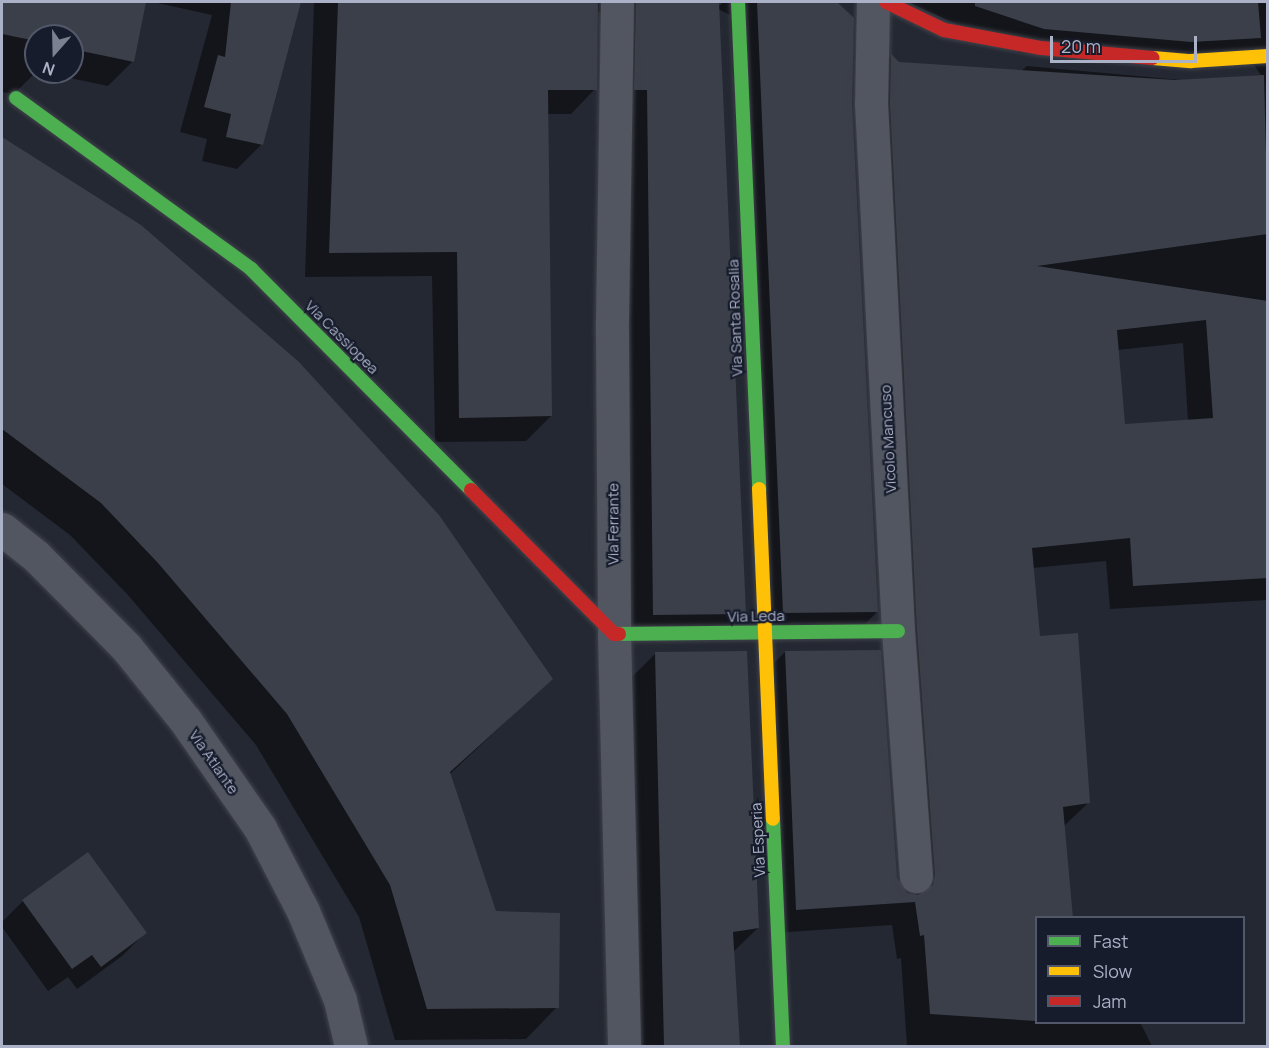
<!DOCTYPE html>
<html>
<head>
<meta charset="utf-8">
<style>
	body { margin:0 }
	#map { position:relative; width:1269px; height:1048px; overflow:hidden; background:#242832; font-family:Manrope,sans-serif }
	div>[style] { position:absolute }
	.shadow>* { inset:0; background:#0007 }
	.building>* { inset:0; background:#3b3f49 }
	.roads { filter:drop-shadow(0 0 2px #40434b) drop-shadow(0 0 2px #40434b) }
	.street>* { height:33px; margin:-16.5px; padding:0 16.5px; transform-origin:16.5px; border-radius:16.5px; background:#525661 }
	.fast>* { height:14px; margin:-7px; padding:0 7px; transform-origin:7px; border-radius:7px; background:#4caf50 }
	.slow>* { height:14px; margin:-7px; padding:0 7px; transform-origin:7px; border-radius:7px; background:#ffc107 }
	.jam>* { height:14px; margin:-7px; padding:0 7px; transform-origin:7px; border-radius:7px; background:#c62828 }
	span { translate:-50% -50%; white-space:nowrap; text-align:center; line-height:1.15; -webkit-text-stroke:4.5px #171c2c; paint-order:stroke }
	.street-label { font-size:15px; color:#abb1c6 }
	.frame { position:absolute; inset:0; border:3px solid #abb1c6; pointer-events:none }
	.legend { position:absolute; left:1035px; top:916px; width:210px; height:108px; box-sizing:border-box; background:#171c2c; border:2px solid #52586a; margin:0; padding:8px 10px; list-style:none; font-size:18px; color:#abb1c6 }
	.legend li { display:flex; align-items:center; gap:12px; height:30px }
	.legend b { width:30px; border:2px solid #52586a }
	.north { position:absolute; left:24px; top:24px; width:60px; height:60px; box-sizing:border-box; background:#171c2c; border:2px solid #52586a; border-radius:50%; rotate:200deg; font-size:16px; font-weight:700; line-height:24px; text-align:center; color:#abb1c6 }
	.north::after { content:''; display:block; margin:auto; width:21px; height:27px; background:#7c8192; clip-path:polygon(50% 0,100% 100%,50% 72%,0 100%) }
	.scale { position:absolute; left:1050px; top:36px; width:147px; height:27px; box-sizing:border-box; border:3px solid #abb1c6; border-top:0; padding-left:8px; font-size:18px; line-height:21px; white-space:nowrap; color:#abb1c6; -webkit-text-stroke:4px #171c2c; paint-order:stroke }
</style>
</head>
<body>
<div id="map">
	<div class="shadow">
		<i style="clip-path:polygon(2px 2px,144px 2px,133px 61px,108px 86px,41px 72px,72px 72px,72px 36px,36px 36px,36px 72px,14px 94px,2px 92px)"></i>
		<i style="clip-path:polygon(153px 2px,300px 2px,262px 144px,237px 169px,202px 161px,207px 139px,180px 132px,212px 15px)"></i>
		<i style="clip-path:polygon(314px 2px,718px 2px,718px 7px,723px 2px,835px 2px,852px 18px,851px 104px,877px 612px,853px 636px,760px 637px,730px 15px,718px 9px,744px 613px,719px 638px,629px 639px,609px 17px,598px 12px,595px 89px,571px 114px,547px 114px,551px 416px,526px 441px,435px 442px,432px 276px,305px 277px)"></i>
		<i style="clip-path:polygon(evenodd,908px 2px,1268px 2px,1268px 606px,1267px 600px,1110px 609px,1106px 561px,1032px 568px,1039px 638px,1089px 802px,1063px 827px,1036px 918px,1036px 1022px,1140px 1022px,1152px 1046px,907px 1046px,901px 958px,897px 959px,892px 925px,773px 933px,761px 676px,785px 652px,896px 878px,907px 894px,911px 894px,893px 655px,867px 79px,891px 56px,898px 63px,1021px 71px,1027px 66px,1192px 81px,1262px 77px,1253px 63px,1019px 53px,908px 2px,1183px 343px,1188px 421px,1124px 426px,1117px 350px,1183px 343px)"></i>
		<i style="clip-path:polygon(2px 138px,140px 226px,551px 679px,450px 774px,494px 913px,557px 1007px,526px 1039px,395px 1040px,359px 917px,256px 745px,127px 594px,70px 535px,2px 484px)"></i>
		<i style="clip-path:polygon(655px 654px,758px 928px,733px 952px,739px 1046px,626px 1046px,617px 692px)"></i>
		<i style="clip-path:polygon(23px 901px,145px 933px,122px 956px,77px 989px,68px 977px,48px 991px,2px 927px,2px 922px)"></i>
	</div>
	<div class="building">
		<i style="clip-path:polygon(2px 2px,146px 2px,134px 62px,72px 49px,72px 36px,36px 36px,36px 41px,2px 34px)"></i>
		<i style="clip-path:polygon(231px 2px,301px 2px,263px 145px,226px 137px,231px 114px,204px 107px,218px 55px,225px 57px)"></i>
		<i style="clip-path:polygon(338px 2px,598px 2px,597px 90px,548px 90px,552px 416px,459px 418px,457px 252px,329px 253px)"></i>
		<i style="clip-path:polygon(636px 2px,719px 2px,746px 614px,653px 615px,647px 90px,634px 90px)"></i>
		<i style="clip-path:polygon(757px 2px,837px 2px,854px 18px,852px 104px,878px 612px,783px 613px)"></i>
		<i style="clip-path:polygon(975px 2px,1258px 2px,1261px 38px,1191px 42px,1044px 29px,975px 6px)"></i>
		<i style="clip-path:polygon(evenodd,891px 54px,899px 62px,1175px 80px,1264px 75px,1268px 234px,1037px 266px,1268px 301px,1268px 578px,1133px 586px,1130px 538px,1032px 548px,1040px 636px,1078px 633px,1090px 803px,1063px 807px,1073px 918px,1036px 918px,1036px 1021px,930px 1014px,924px 935px,920px 936px,915px 902px,796px 910px,785px 651px,881px 650px,897px 878px,907px 893px,918px 895px,933px 885px,935px 875px,917px 630px,890px 103px,891px 54px,1206px 320px,1213px 418px,1125px 424px,1117px 330px,1206px 320px)"></i>
		<i style="clip-path:polygon(2px 137px,141px 225px,299px 362px,439px 515px,553px 679px,450px 772px,496px 911px,560px 913px,559px 1008px,427px 1009px,390px 885px,287px 714px,158px 563px,101px 503px,2px 429px)"></i>
		<i style="clip-path:polygon(747px 651px,759px 928px,733px 932px,740px 1047px,664px 1047px,655px 652px)"></i>
		<i style="clip-path:polygon(88px 852px,147px 933px,101px 967px,92px 955px,72px 969px,22px 900px)"></i>
	</div>
	<div class="roads">
		<div class="street">
			<i style="left:617px;top:2px;width:331px;rotate:90.9deg"></i>
			<i style="left:612px;top:333px;width:301px;rotate:89.6deg"></i>
			<i style="left:614px;top:634px;width:412px;rotate:88.6deg"></i>
			<i style="left:873px;top:2px;width:101px;rotate:91.1deg"></i>
			<i style="left:871px;top:103px;width:529px;rotate:87.07deg"></i>
			<i style="left:898px;top:631px;width:246px;rotate:85.8deg"></i>
			<i style="left:2px;top:529px;width:43px;rotate:38.5deg"></i>
			<i style="left:36px;top:556px;width:128px;rotate:45.3deg"></i>
			<i style="left:126px;top:647px;width:94px;rotate:51.1deg"></i>
			<i style="left:185px;top:720px;width:131px;rotate:55.2deg"></i>
			<i style="left:260px;top:828px;width:93px;rotate:62.6deg"></i>
			<i style="left:303px;top:911px;width:96px;rotate:67.4deg"></i>
			<i style="left:340px;top:1000px;width:47px;rotate:76.6deg"></i>
		</div>
		<div class="fast">
			<i style="left:738px;top:2px;width:487px;rotate:87.5deg"></i>
			<i style="left:16px;top:98px;width:291px;rotate:36deg"></i>
			<i style="left:251px;top:269px;width:312px;rotate:45.1deg"></i>
			<i style="left:619px;top:634px;width:279px;rotate:-0.6deg"></i>
			<i style="left:773px;top:819px;width:227px;rotate:87.5deg"></i>
		</div>
		<div class="slow">
			<i style="left:1153px;top:58px;width:38px;rotate:5deg"></i>
			<i style="left:1191px;top:61px;width:77px;rotate:-3.7deg"></i>
			<i style="left:759px;top:489px;width:330px;rotate:87.6deg"></i>
		</div>
		<div class="jam">
			<i style="left:886px;top:2px;width:64px;rotate:25.8deg"></i>
			<i style="left:944px;top:30px;width:99px;rotate:10.5deg"></i>
			<i style="left:1041px;top:48px;width:112px;rotate:5.1deg"></i>
			<i style="left:471px;top:490px;width:203px;rotate:45.2deg"></i>
			<i style="left:614px;top:634px;width:5px"></i>
		</div>
	</div>
	<div class="street-label">
		<span style="left:735px;top:318px;rotate:-92deg">Via Santa Rosalia</span>
		<span style="left:342px;top:337px;rotate:45deg">Via Cassiopea</span>
		<span style="left:888px;top:439px;rotate:-93deg">Vicolo Mancuso</span>
		<span style="left:613px;top:524px;rotate:-90deg">Via Ferrante</span>
		<span style="left:756px;top:616px;rotate:-1deg">Via Leda</span>
		<span style="left:214px;top:762px;rotate:55deg">Via Atlante</span>
		<span style="left:758px;top:840px;rotate:-93deg">Via Esperia</span>
	</div>
	<div class="frame"></div>
	<ul class="legend">
	<li><b style="height:8px;background:#4caf50"></b>Fast</li>
	<li><b style="height:8px;background:#ffc107"></b>Slow</li>
	<li><b style="height:8px;background:#c62828"></b>Jam</li>
	</ul>
	<div class="north">N</div>
	<div class="scale">20 m</div>
</div>
</body>
</html>
